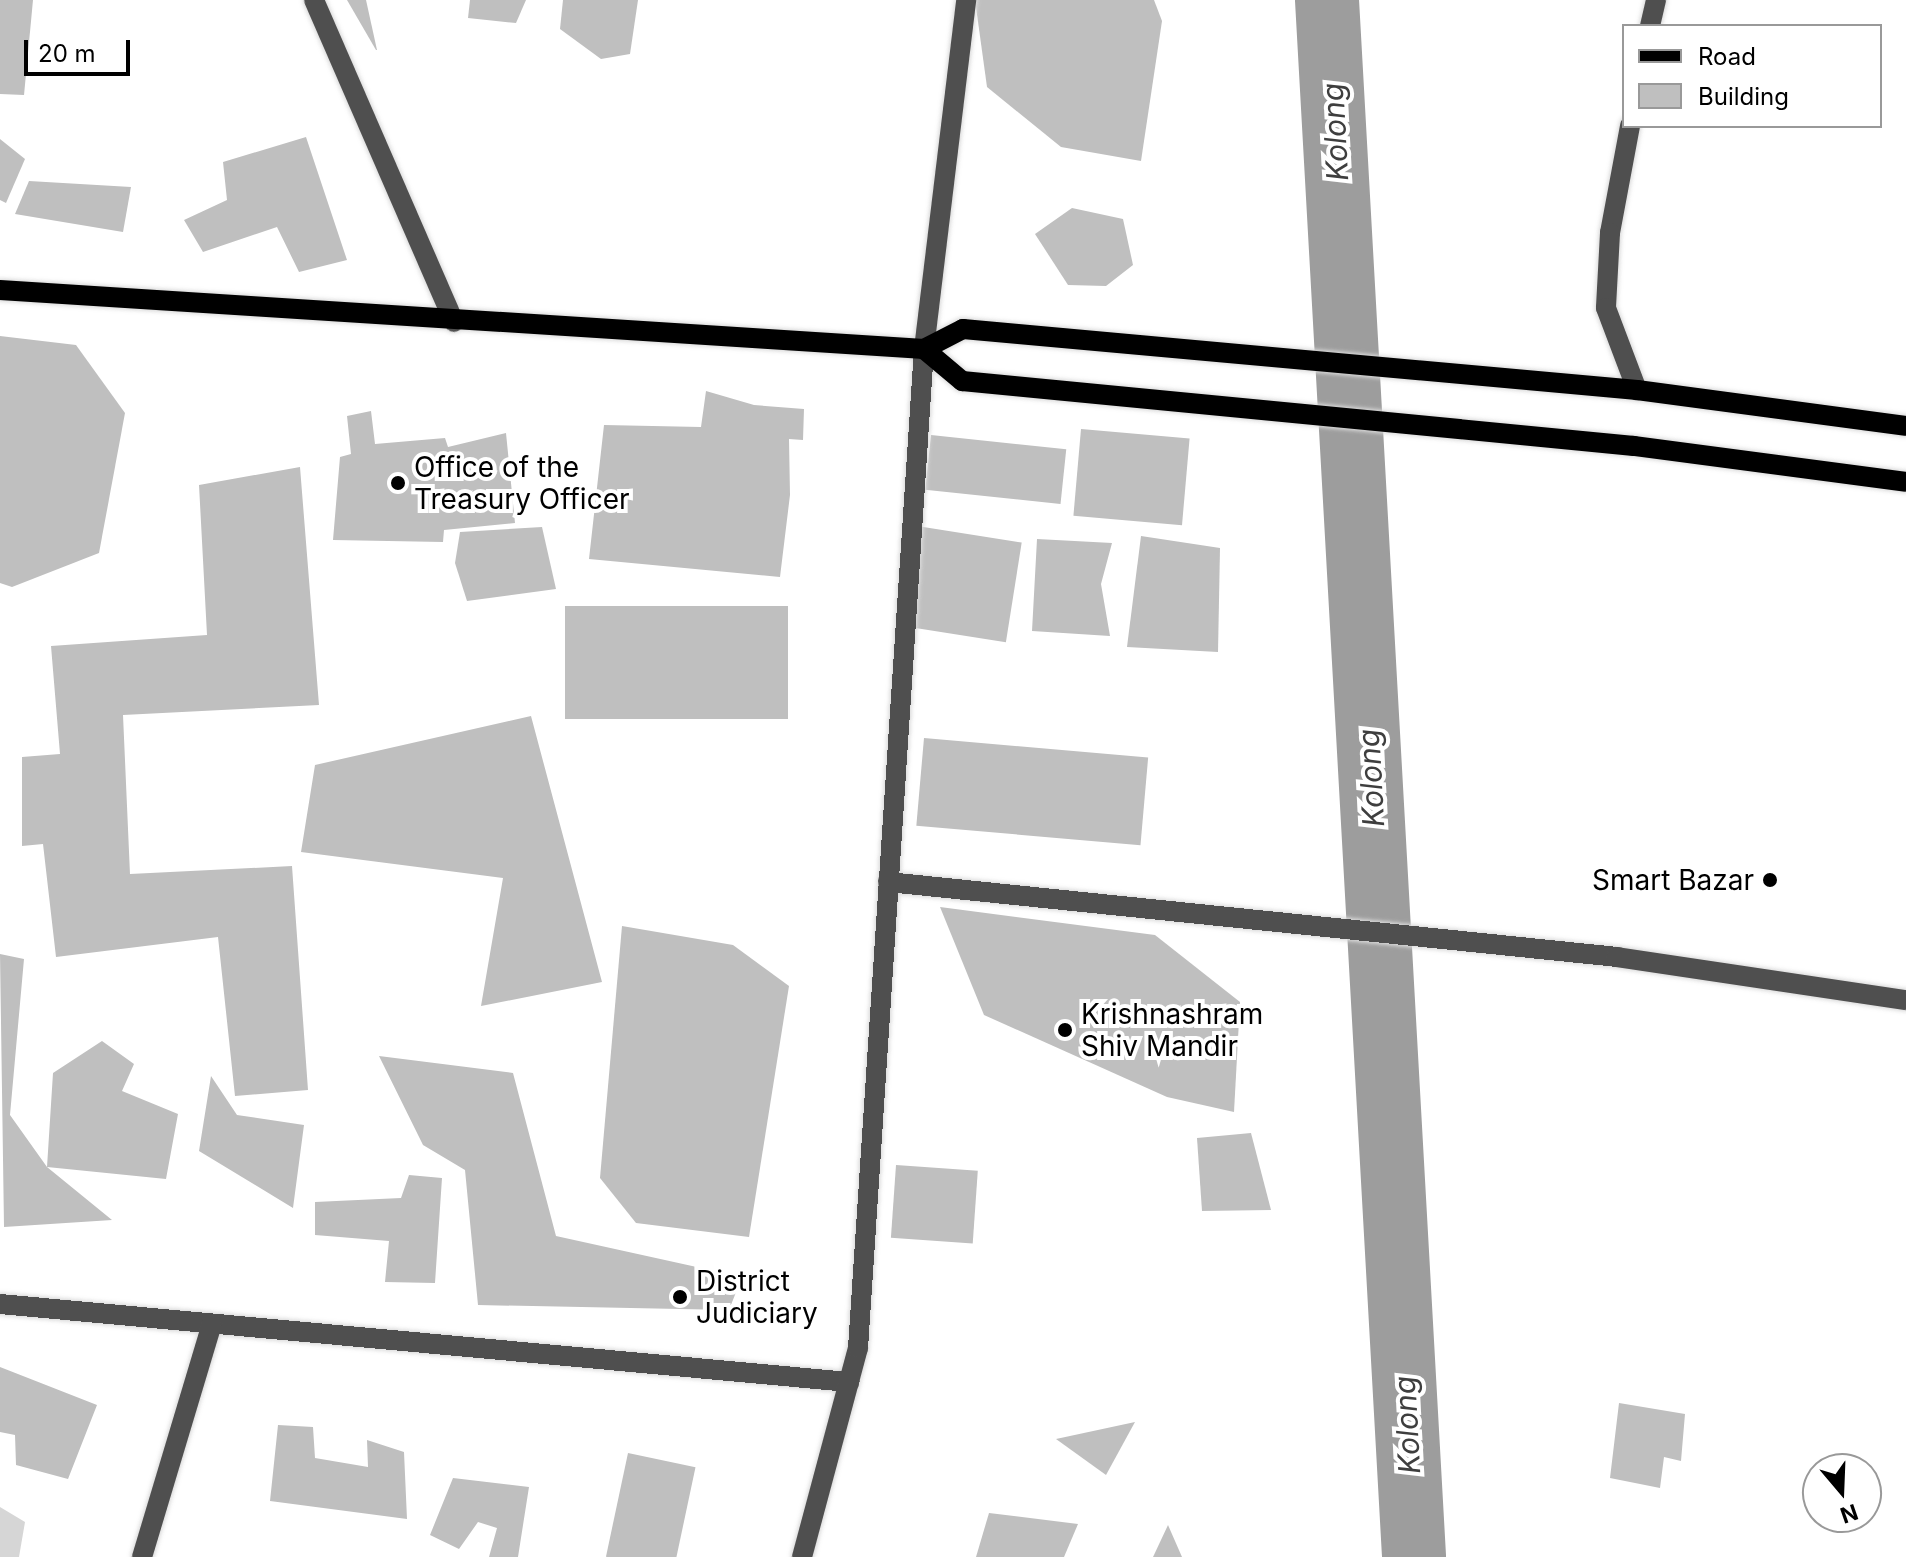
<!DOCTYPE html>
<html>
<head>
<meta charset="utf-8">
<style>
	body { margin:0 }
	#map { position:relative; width:1906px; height:1557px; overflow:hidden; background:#fff; font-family:Inter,sans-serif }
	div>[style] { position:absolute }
	.green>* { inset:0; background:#d6d6d6 }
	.river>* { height:64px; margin:-32px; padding:0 32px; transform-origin:32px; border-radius:32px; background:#9d9d9d }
	.building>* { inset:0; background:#bfbfbf; transform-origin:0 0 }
	.roads { filter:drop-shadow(0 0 2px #dbdbdb) drop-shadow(0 0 2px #dbdbdb) }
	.minor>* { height:20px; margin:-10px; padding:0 10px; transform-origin:10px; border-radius:10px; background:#4f4f4f }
	.major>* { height:20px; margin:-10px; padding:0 10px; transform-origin:10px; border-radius:10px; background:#000 }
	.dots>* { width:22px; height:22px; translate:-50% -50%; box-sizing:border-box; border:4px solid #fff; border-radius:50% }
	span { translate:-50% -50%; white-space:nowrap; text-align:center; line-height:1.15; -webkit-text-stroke:8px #fff; paint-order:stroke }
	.poi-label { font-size:28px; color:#000 }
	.left { translate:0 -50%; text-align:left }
	.right { translate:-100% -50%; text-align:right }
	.water-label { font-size:30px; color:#3e3e3e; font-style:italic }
	.legend { position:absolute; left:1622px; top:24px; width:260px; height:104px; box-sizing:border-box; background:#fff; border:2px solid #999; margin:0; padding:10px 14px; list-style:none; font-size:24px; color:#000 }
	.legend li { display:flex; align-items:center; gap:16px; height:40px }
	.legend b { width:40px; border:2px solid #999 }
	.north { position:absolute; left:1802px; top:1453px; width:80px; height:80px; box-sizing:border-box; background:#fff; border:2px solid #999; border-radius:50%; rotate:161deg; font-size:22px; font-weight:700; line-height:32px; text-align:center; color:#000 }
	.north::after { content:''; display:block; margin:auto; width:28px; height:36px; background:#000; clip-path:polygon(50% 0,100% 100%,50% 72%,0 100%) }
	.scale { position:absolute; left:24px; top:40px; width:106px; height:36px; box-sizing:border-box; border:4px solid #000; border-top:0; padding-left:10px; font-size:24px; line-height:28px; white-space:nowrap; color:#000; -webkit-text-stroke:6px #fff; paint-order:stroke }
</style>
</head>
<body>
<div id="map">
	<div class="green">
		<i style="clip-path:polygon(0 1507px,25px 1522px,19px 1557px,0 1557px)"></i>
	</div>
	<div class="river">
		<i style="left:1327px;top:0;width:1559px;rotate:86.8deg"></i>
	</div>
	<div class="building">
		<i style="clip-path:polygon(0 0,33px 0,24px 95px,0 94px)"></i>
		<i style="clip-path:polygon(347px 0,366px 0,377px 50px,376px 50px)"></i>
		<i style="clip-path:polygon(470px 0,526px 0,516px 23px,468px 18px)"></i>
		<i style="clip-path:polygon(563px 0,638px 0,630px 54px,601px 59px,560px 29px)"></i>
		<i style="clip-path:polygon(975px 0,1154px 0,1162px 21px,1141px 161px,1061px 147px,987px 87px)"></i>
		<i style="clip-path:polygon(306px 137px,347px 260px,299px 272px,277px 227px,203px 252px,184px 220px,227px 200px,223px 162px)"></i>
		<i style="clip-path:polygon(0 139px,25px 159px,6px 203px,0 200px)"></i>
		<i style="clip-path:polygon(29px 181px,131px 187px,123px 232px,15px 214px)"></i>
		<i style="clip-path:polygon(1072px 208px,1123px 219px,1133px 265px,1106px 286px,1068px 285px,1035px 234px)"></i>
		<i style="clip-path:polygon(0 336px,76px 345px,125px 413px,99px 553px,12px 587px,0 583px)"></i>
		<i style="clip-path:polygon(706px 391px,754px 405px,804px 409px,803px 440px,789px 439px,790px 495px,780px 577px,589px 559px,604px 425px,701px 427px)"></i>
		<i style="clip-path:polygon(371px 411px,375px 444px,445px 438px,448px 447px,506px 433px,515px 523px,444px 530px,443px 542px,333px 540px,340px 457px,351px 454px,347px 416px)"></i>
		<i style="left:1081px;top:429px;width:109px;height:87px;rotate:5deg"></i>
		<i style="left:931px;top:435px;width:136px;height:55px;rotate:6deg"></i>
		<i style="clip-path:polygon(300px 467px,319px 705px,123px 715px,130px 874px,292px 866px,308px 1090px,235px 1096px,218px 937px,56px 957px,43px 844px,22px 846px,22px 757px,60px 754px,51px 646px,207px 635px,199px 485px)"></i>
		<i style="left:917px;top:526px;width:106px;height:101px;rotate:9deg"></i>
		<i style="clip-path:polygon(542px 527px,556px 589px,467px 601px,455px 563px,460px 532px)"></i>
		<i style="clip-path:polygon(1141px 536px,1220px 548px,1218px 652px,1127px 647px)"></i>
		<i style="clip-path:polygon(1037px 539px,1112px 543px,1101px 584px,1110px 636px,1032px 631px)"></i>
		<i style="left:565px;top:606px;width:223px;height:113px"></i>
		<i style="clip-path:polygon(531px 716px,602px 982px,481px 1006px,503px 878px,301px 852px,315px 765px)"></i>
		<i style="left:924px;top:738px;width:225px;height:88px;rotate:5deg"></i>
		<i style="clip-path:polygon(940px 907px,1155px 935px,1240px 1002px,1234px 1112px,1167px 1097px,984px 1015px)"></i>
		<i style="clip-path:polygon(622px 926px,733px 945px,789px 986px,749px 1237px,636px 1223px,600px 1178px)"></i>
		<i style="clip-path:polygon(0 954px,24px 959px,10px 1115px,47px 1167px,112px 1220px,4px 1227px)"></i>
		<i style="clip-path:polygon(102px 1041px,134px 1064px,122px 1091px,178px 1114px,166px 1179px,47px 1167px,53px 1073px)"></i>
		<i style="clip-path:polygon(379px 1056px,513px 1073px,556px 1236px,742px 1277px,729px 1310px,478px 1305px,465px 1170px,423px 1145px)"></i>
		<i style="clip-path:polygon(211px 1076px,237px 1115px,304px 1125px,293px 1208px,199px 1151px)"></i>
		<i style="clip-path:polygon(1251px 1133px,1271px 1210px,1202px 1211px,1197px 1138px)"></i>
		<i style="left:896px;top:1165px;width:82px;height:73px;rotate:4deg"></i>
		<i style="clip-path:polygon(409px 1175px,442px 1178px,435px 1283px,385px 1282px,389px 1241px,315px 1235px,315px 1202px,401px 1198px)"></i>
		<i style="clip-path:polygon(0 1367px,97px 1405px,68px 1479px,16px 1465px,15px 1435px,0 1432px)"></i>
		<i style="clip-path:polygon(1619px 1403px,1685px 1414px,1681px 1461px,1664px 1457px,1660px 1488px,1610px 1478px)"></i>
		<i style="clip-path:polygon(1135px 1422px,1106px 1475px,1056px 1439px)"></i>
		<i style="clip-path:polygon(278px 1425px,313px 1427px,315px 1458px,368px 1467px,367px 1440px,404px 1452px,407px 1519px,270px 1501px)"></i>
		<i style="left:628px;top:1453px;width:69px;height:106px;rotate:12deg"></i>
		<i style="clip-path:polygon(453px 1478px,529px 1487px,518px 1557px,489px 1557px,497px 1528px,478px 1522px,459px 1549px,430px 1535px)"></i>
		<i style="clip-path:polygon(989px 1513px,1078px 1524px,1064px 1557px,976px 1557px)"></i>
		<i style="clip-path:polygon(1168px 1525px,1182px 1557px,1153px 1557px)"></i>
	</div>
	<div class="roads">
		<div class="minor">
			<i style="left:314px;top:0;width:351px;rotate:66.5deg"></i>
			<i style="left:1650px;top:26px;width:27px;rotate:-77deg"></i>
			<i style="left:1630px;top:126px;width:109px;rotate:100.6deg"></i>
			<i style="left:1610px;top:233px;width:75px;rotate:93.1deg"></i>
			<i style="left:1606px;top:308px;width:88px;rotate:69.3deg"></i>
			<i style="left:888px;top:882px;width:733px;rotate:5.87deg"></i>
			<i style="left:1617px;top:957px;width:292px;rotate:8.5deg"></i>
			<i style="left:0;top:1304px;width:853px;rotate:5.25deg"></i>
			<i style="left:142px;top:1557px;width:243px;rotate:-73.3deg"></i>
			<i style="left:802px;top:1557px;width:216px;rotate:-75deg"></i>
			<i style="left:858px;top:1348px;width:1001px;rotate:-86.22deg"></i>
			<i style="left:924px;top:349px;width:352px;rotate:-83.1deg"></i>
		</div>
		<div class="major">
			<i style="left:0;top:290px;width:926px;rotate:3.65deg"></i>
			<i style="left:924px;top:349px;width:44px;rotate:-27.1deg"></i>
			<i style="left:963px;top:329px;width:677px;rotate:5.17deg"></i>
			<i style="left:1637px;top:390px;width:271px;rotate:7.6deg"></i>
			<i style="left:924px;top:349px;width:50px;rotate:40.1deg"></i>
			<i style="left:962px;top:381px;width:675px;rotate:5.52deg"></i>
			<i style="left:1634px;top:446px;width:274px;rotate:7.5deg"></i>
		</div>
	</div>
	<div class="dots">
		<i style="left:398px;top:483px;background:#000"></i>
		<i style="left:1770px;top:880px;background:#000"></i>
		<i style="left:1065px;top:1030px;background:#000"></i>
		<i style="left:680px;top:1297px;background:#000"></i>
	</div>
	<div class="poi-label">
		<span class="left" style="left:414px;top:483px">Office of the<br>Treasury Officer</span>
		<span class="right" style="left:1754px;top:880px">Smart Bazar</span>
		<span class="left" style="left:1081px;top:1030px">Krishnashram<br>Shiv Mandir</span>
		<span class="left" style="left:696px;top:1297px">District<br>Judiciary</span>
	</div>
	<div class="water-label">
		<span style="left:1335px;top:132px;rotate:-93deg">Kolong</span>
		<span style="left:1371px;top:778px;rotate:-93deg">Kolong</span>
		<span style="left:1407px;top:1425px;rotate:-93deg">Kolong</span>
	</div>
	<ul class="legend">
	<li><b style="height:10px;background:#000"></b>Road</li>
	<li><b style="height:22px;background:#bfbfbf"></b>Building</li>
	</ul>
	<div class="north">N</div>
	<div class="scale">20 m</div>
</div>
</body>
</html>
